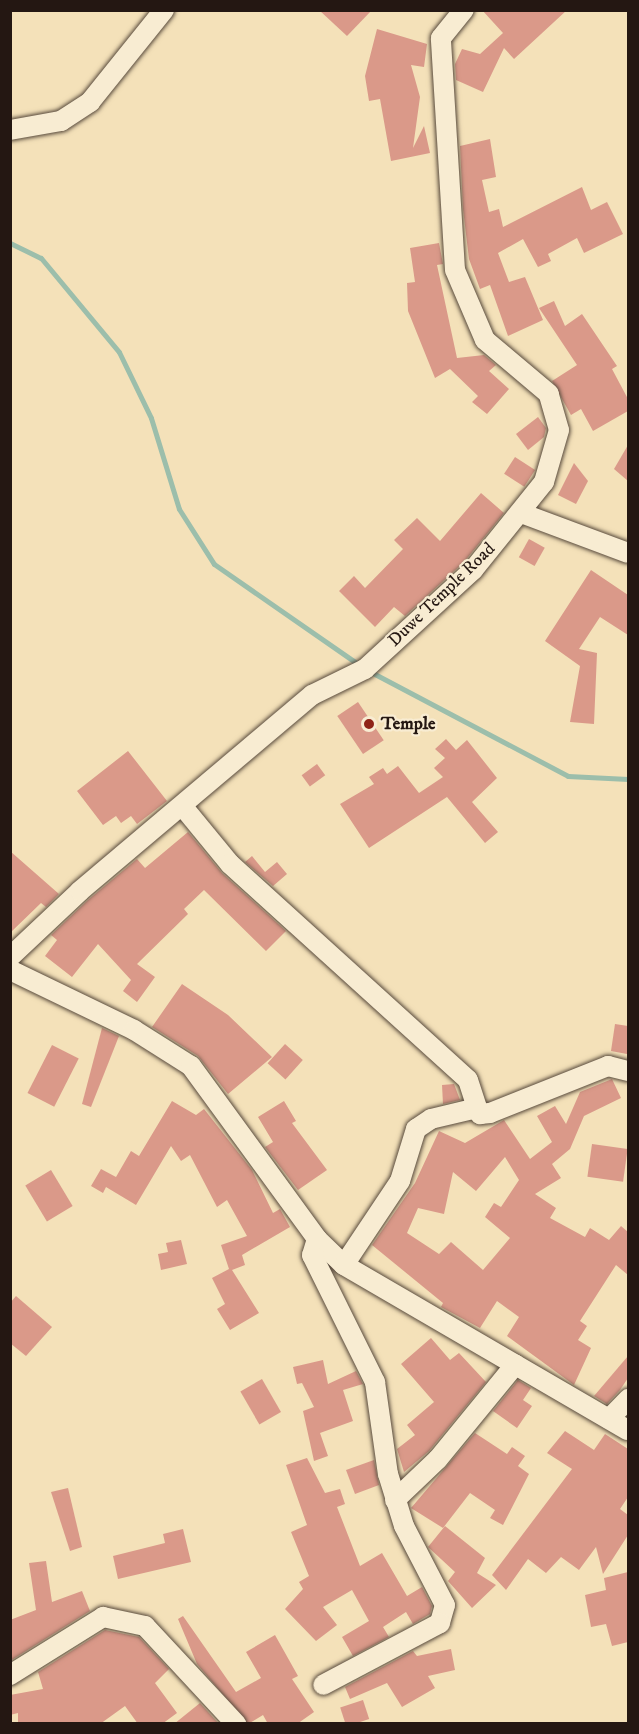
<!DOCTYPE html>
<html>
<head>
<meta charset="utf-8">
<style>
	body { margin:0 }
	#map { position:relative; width:639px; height:1734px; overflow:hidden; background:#f4e1b9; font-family:"IM FELL DW Pica",serif }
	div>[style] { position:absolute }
	.stream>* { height:5px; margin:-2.5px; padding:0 2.5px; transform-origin:2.5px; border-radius:2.5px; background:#9cbeab }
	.building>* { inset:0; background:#da9989; transform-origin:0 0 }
	.roads { filter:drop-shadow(0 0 2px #584a3c) drop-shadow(0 0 2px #584a3c) }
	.street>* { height:20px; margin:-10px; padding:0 10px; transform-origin:10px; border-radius:10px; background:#f8ecd2 }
	.dots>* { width:16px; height:16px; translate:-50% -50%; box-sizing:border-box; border:3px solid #f8ecd2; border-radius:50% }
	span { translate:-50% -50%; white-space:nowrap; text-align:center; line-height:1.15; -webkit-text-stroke:4.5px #f8ecd2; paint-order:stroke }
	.street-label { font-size:18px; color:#241712 }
	.poi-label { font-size:18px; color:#241712; font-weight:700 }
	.left { translate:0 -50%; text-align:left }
	.frame { position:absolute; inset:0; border:12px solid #241712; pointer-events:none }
</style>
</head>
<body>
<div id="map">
	<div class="stream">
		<i style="left:10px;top:243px;width:34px;rotate:26deg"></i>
		<i style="left:41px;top:258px;width:122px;rotate:50.3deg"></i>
		<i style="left:119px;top:352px;width:73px;rotate:64.1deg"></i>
		<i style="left:151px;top:418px;width:95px;rotate:72.9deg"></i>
		<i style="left:179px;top:509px;width:65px;rotate:57.5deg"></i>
		<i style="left:214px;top:564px;width:179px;rotate:34.8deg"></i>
		<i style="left:369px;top:671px;width:225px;rotate:27.8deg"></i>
		<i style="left:568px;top:776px;width:60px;rotate:2.9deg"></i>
	</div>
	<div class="building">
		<i style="clip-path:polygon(319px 10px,372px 10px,347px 36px)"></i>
		<i style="clip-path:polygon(482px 10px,567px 10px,514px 59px,504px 48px,483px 92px,456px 80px,455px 64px,462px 49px,480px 54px,503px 33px)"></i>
		<i style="clip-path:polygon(377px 29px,427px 44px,424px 67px,411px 65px,420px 97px,413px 148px,424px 126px,430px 153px,391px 161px,380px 99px,369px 101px,365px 76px)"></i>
		<i style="clip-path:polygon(490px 139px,496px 177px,482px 180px,489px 212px,499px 209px,503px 227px,582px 187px,591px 210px,607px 202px,623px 234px,584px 253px,577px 238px,548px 254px,551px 261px,538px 267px,523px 239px,498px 253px,509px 282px,525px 277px,543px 320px,508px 336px,490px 285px,480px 289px,469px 259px,463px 209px,460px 146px)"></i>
		<i style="clip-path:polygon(439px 243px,443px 264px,437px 265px,457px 358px,484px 355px,496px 365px,489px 371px,509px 389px,487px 414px,472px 402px,478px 396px,450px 369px,435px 378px,408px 311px,407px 283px,415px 282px,410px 248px)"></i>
		<i style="clip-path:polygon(554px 301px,565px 326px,582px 314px,617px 366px,612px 369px,628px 399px,628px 411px,593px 431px,581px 409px,571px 415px,552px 381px,577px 365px,539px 308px)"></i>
		<i style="clip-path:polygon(538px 417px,546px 428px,544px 437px,528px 450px,516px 434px)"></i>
		<i style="clip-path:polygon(628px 445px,628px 481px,614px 469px)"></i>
		<i style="left:515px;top:457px;width:24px;height:20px;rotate:33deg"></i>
		<i style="clip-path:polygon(574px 463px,588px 481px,576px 504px,558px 495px)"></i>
		<i style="clip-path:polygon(481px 493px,504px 513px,464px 562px,405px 616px,394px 607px,375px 627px,339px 591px,354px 576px,365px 588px,403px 549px,394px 540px,417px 518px,440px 541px)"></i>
		<i style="left:529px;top:539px;width:18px;height:21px;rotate:29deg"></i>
		<i style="clip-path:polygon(591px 570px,628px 595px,628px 635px,600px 617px,579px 649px,597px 653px,594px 724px,570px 722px,580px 666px,545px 641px)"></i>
		<i style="left:358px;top:702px;width:46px;height:25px;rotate:56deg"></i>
		<i style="clip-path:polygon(446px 739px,456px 750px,467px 740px,497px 778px,472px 802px,498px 832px,485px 843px,447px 797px,369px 848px,340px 804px,374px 784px,369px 777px,383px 768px,387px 774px,398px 766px,419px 793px,443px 777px,434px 768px,445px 758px,435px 749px)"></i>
		<i style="clip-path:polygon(128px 751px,167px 801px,137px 824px,131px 816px,121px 823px,116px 816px,103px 825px,77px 791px)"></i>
		<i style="left:317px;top:764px;width:14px;height:19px;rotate:54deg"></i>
		<i style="clip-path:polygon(188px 832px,222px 873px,286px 931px,266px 951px,204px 890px,184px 909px,188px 914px,137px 964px,155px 977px,137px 1002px,123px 991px,131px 980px,98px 944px,72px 977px,45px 956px,57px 940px,51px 935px,88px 900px,137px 859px,145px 868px)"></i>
		<i style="clip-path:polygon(10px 851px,59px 894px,46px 907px,41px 903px,10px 933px)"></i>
		<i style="clip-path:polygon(252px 856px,265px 872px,277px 862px,287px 874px,273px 886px,245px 862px)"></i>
		<i style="clip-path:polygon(182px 984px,228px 1015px,272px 1057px,228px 1094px,198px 1056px,152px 1027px)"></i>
		<i style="clip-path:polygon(615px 1024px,628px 1026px,627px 1054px,611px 1051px)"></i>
		<i style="clip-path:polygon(102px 1028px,119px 1036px,91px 1107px,82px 1104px)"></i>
		<i style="left:285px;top:1044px;width:24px;height:26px;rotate:42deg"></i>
		<i style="left:52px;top:1045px;width:30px;height:54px;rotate:27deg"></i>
		<i style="clip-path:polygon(evenodd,612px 1079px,621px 1098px,584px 1116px,570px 1149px,552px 1164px,561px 1178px,535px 1194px,556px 1208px,550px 1218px,585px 1237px,590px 1228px,609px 1240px,621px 1226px,628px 1232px,628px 1275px,616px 1265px,580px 1321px,587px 1326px,578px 1340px,591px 1348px,574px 1385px,507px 1336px,519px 1317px,497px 1301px,480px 1328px,441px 1307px,443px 1303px,372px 1245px,415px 1183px,439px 1131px,465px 1143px,504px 1120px,530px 1159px,552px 1142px,537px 1116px,555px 1106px,566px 1124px,580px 1092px,612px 1079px,505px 1157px,519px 1180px,501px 1207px,494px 1203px,485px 1217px,510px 1238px,483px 1270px,451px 1242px,439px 1254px,407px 1233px,418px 1208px,444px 1214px,453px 1172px,476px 1191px,505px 1157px)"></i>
		<i style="clip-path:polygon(454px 1084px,460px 1100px,443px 1104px,442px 1085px)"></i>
		<i style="clip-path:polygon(172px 1101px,196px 1115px,204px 1109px,252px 1170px,273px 1213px,280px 1209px,290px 1227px,242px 1255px,245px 1265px,232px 1270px,259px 1313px,230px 1330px,217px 1309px,225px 1304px,212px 1278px,229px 1269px,221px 1245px,247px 1236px,227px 1200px,217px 1207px,190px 1155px,181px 1161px,171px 1146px,136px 1205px,106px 1187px,103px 1193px,91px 1186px,101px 1169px,116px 1177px,131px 1151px,139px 1156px)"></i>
		<i style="clip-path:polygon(284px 1101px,296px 1121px,292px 1123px,327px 1170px,298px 1190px,265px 1147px,273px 1142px,258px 1117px)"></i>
		<i style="left:592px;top:1144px;width:36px;height:33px;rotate:8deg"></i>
		<i style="left:51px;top:1170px;width:42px;height:30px;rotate:59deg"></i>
		<i style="clip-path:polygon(181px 1240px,187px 1264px,161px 1270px,158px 1254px,168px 1252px,166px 1243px)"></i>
		<i style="clip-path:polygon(16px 1296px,52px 1327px,26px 1356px,10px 1343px,10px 1303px)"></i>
		<i style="clip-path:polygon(431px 1338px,450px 1360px,459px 1353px,486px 1382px,429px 1451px,404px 1472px,397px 1449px,415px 1435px,407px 1425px,434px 1402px,401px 1364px)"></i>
		<i style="clip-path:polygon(628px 1356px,628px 1378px,620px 1390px,607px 1404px,594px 1396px)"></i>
		<i style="clip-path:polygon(323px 1360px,328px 1384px,356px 1371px,363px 1384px,343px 1390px,353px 1421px,320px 1433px,328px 1456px,314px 1461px,303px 1411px,314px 1407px,302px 1383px,297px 1384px,293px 1367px)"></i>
		<i style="left:262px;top:1379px;width:38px;height:25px;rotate:60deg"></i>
		<i style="clip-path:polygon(518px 1380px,531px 1388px,523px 1400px,532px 1406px,517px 1428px,493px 1411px)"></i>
		<i style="clip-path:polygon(565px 1431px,594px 1450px,605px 1434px,628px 1449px,628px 1497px,620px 1509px,628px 1515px,628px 1535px,603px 1574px,596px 1547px,579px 1570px,561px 1557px,546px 1573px,528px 1559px,506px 1590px,492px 1575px,572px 1469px,547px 1453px)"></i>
		<i style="clip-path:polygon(475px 1433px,507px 1454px,512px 1447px,525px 1456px,518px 1466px,529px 1474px,503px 1525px,490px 1518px,495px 1510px,470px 1493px,443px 1528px,411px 1508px)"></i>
		<i style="clip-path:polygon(307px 1458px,325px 1493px,340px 1489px,345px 1504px,337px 1507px,360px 1566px,382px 1553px,407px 1596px,422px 1587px,432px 1606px,430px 1614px,413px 1624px,406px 1612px,383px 1627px,389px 1637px,353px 1656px,342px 1637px,369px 1621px,352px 1590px,323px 1607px,337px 1625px,316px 1641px,285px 1609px,303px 1589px,299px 1582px,309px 1576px,291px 1532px,307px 1525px,286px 1465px)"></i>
		<i style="clip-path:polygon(374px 1460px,379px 1485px,355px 1494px,346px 1470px)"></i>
		<i style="clip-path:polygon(68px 1488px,82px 1547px,70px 1551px,51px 1492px)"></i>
		<i style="clip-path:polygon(445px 1526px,485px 1558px,477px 1573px,496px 1585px,472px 1608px,448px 1581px,455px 1572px,428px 1547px)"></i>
		<i style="clip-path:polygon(183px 1529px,191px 1562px,118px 1579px,113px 1556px,165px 1543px,163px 1534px)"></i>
		<i style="clip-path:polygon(46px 1561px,52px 1602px,82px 1591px,90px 1611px,10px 1661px,10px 1620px,36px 1610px,29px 1563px)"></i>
		<i style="clip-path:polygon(628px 1572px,628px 1642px,612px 1646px,606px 1624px,591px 1627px,585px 1595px,606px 1590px,604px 1578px)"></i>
		<i style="clip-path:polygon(183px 1616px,236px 1692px,261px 1678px,246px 1652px,275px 1635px,298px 1676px,292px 1679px,314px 1712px,297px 1724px,268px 1724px,263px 1715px,248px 1724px,197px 1664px,178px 1619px)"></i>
		<i style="clip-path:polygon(105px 1630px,139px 1637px,169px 1669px,155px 1683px,177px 1713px,162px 1724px,138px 1724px,125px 1706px,100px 1724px,18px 1724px,18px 1713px,10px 1715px,10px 1695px,43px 1689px,38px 1672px)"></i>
		<i style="clip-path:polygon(451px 1649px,455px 1670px,428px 1676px,435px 1688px,402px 1707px,387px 1683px,350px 1699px,345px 1687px,413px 1651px,417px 1656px)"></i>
		<i style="left:363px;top:1700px;width:20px;height:24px;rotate:72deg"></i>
		<i style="clip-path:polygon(200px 1703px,219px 1724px,174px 1724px)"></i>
	</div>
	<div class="roads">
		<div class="street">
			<i style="left:10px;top:130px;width:52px;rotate:-10deg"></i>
			<i style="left:61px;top:121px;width:35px;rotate:-33deg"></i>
			<i style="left:90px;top:102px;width:118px;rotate:-51.2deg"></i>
			<i style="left:521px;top:513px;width:114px;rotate:20.5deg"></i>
			<i style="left:184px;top:808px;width:72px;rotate:50.6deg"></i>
			<i style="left:230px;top:864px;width:321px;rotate:42.2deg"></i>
			<i style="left:468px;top:1080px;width:29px;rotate:72deg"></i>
			<i style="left:477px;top:1108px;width:47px;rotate:166.6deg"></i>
			<i style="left:431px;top:1119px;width:18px;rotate:146deg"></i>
			<i style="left:416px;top:1129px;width:54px;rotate:107.1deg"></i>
			<i style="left:400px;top:1181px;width:101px;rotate:123.7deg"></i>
			<i style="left:10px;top:957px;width:96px;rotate:-43.3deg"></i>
			<i style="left:80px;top:891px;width:304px;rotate:-40.2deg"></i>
			<i style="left:312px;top:695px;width:59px;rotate:-26.1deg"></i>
			<i style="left:365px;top:669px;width:147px;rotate:-42.5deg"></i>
			<i style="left:473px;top:570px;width:113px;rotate:-51.1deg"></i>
			<i style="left:544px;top:482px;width:54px;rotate:-73.9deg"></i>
			<i style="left:559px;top:430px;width:37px;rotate:-106deg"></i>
			<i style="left:549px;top:394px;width:84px;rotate:-139.8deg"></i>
			<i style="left:485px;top:340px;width:76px;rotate:-113.2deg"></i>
			<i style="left:455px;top:270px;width:232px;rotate:-93.5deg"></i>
			<i style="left:441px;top:38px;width:36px;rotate:-51deg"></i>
			<i style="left:10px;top:970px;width:138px;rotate:25.8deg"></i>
			<i style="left:134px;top:1030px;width:67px;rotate:32.3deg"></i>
			<i style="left:191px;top:1066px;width:214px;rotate:53.9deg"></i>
			<i style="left:317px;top:1239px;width:37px;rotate:44deg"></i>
			<i style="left:344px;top:1265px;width:328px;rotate:30.2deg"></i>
			<i style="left:477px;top:1108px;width:7px;rotate:63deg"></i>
			<i style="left:480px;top:1114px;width:10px;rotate:-6deg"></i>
			<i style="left:490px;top:1113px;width:127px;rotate:-21.7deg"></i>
			<i style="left:608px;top:1066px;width:21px;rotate:14deg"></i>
			<i style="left:317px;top:1239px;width:17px;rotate:107deg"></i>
			<i style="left:312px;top:1255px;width:142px;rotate:63.6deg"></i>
			<i style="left:375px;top:1382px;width:93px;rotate:82deg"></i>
			<i style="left:388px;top:1474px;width:54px;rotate:72.9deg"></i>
			<i style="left:404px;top:1526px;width:89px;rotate:62.6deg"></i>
			<i style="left:445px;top:1605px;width:19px;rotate:106deg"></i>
			<i style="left:440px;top:1623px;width:132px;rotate:152.1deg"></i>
			<i style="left:609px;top:1419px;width:28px;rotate:-46deg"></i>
			<i style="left:395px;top:1500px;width:59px;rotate:-43.6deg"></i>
			<i style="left:438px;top:1459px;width:122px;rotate:-50.7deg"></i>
			<i style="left:10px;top:1675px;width:110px;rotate:-31.9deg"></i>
			<i style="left:103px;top:1617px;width:43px;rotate:12.1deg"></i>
			<i style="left:145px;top:1626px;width:134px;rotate:47.1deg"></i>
		</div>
	</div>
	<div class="dots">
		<i style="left:369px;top:724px;background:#8f2418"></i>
	</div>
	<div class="street-label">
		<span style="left:442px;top:595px;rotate:-44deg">Duwe Temple Road</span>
	</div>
	<div class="poi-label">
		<span class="left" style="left:381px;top:724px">Temple</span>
	</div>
	<div class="frame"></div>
</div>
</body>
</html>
